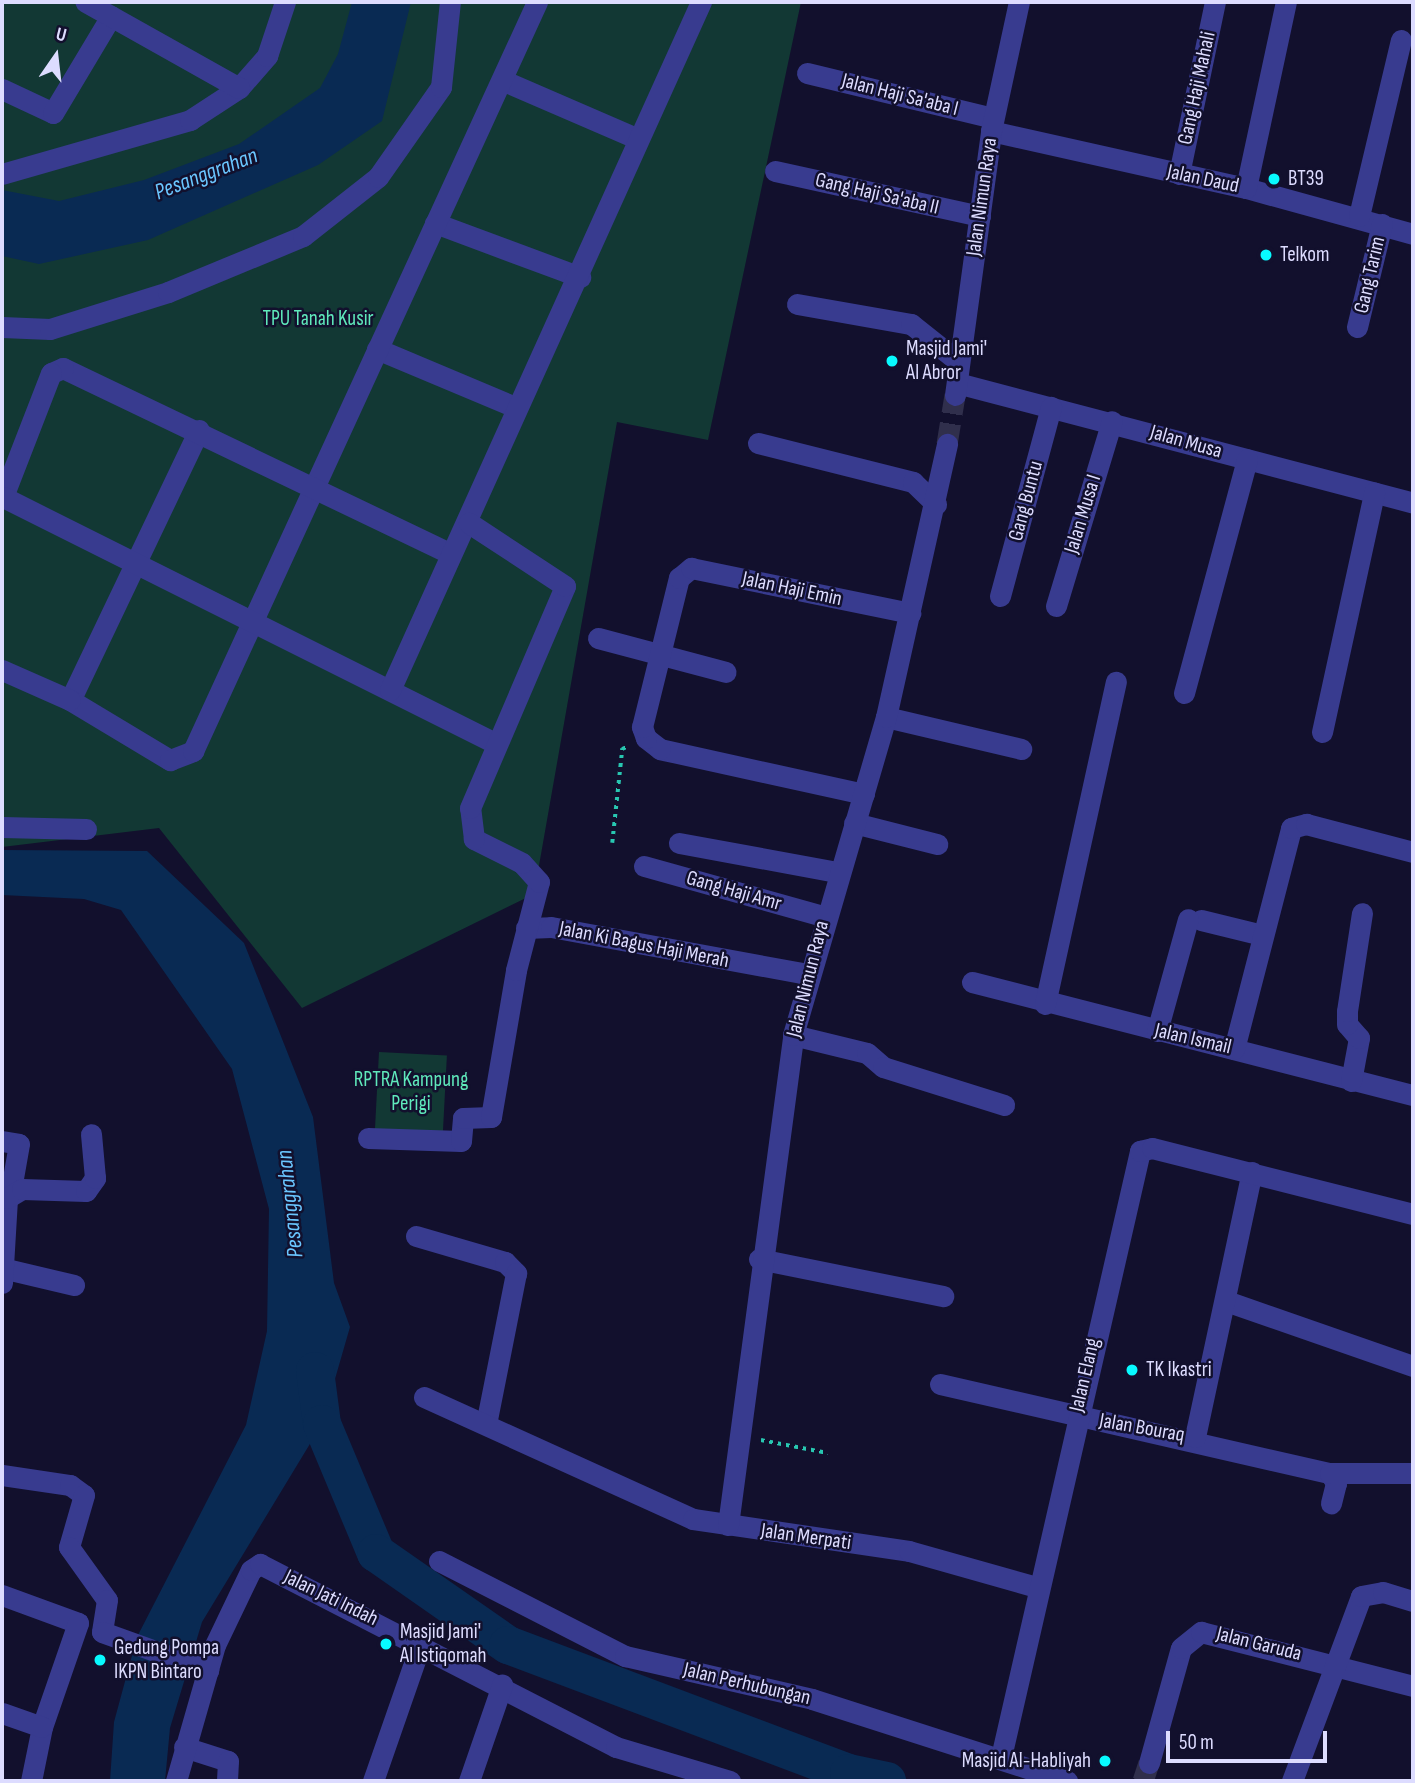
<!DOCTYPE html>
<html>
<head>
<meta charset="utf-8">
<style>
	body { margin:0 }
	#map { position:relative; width:1415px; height:1783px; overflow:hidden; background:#12102d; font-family:"Sofia Sans Condensed",sans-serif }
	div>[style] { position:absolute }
	.green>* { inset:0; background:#123834; transform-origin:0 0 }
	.water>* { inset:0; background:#092a53 }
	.river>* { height:38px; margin:-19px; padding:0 19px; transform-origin:19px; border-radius:19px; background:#092a53 }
	.minor-tunnel>* { height:21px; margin-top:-10.5px; transform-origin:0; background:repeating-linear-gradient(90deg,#302f4c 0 21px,transparent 0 31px) }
	.path>* { height:3.5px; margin-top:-1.75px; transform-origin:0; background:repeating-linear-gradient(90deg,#28c7b1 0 3.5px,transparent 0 8.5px) }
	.minor>* { height:21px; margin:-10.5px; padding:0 10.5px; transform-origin:10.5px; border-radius:10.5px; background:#383b8f }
	.dots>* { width:19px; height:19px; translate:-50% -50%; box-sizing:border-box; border:4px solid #12102d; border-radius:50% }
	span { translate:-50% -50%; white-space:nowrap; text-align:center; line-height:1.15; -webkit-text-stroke:5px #12102d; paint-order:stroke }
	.street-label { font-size:21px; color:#dddcff }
	.poi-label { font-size:21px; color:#dddcff }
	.left { translate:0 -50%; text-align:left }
	.right { translate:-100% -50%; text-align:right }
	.park-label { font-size:21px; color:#5fe9bb }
	.water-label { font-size:23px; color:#6ac6ff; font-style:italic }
	.frame { position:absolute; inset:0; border:4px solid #dddcff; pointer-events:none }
	.north { position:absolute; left:21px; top:21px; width:70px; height:70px; -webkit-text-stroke:5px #12102d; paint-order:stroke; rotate:14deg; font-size:19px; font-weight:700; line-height:28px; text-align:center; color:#dddcff }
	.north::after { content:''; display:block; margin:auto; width:24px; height:32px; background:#dddcff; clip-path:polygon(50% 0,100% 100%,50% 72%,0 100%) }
	.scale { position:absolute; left:1166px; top:1731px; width:161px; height:32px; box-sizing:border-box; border:4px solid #dddcff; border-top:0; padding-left:9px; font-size:21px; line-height:24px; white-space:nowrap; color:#dddcff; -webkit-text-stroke:5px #12102d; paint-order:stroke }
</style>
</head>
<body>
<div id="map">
	<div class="green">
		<i style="clip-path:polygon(2px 2px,801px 2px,708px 440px,617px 422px,534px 894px,302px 1008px,159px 828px,2px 847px)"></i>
		<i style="left:379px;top:1052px;width:68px;height:77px;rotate:3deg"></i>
	</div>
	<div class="water">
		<i style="clip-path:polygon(352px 2px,411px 2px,382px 121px,318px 165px,148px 240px,39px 264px,2px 256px,2px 190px,59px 201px,144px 180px,239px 144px,320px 88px,338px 54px)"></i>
		<i style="clip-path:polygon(2px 850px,147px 851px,244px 943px,313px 1117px,334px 1283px,350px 1327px,322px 1424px,202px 1622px,170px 1728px,165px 1781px,110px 1781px,114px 1722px,137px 1637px,246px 1425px,267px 1331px,269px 1209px,232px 1069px,121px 910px,84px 899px,2px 895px)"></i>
	</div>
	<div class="river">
		<i style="left:315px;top:1371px;width:53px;rotate:82.5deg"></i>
		<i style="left:322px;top:1424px;width:140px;rotate:67.3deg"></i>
		<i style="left:376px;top:1553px;width:161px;rotate:34.9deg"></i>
		<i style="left:508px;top:1645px;width:364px;rotate:20.6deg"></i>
		<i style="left:849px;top:1773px;width:39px;rotate:12deg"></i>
	</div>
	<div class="minor-tunnel">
		<i style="left:947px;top:444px;width:50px;rotate:-80.7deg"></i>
		<i style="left:1143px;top:1781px;width:19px;rotate:-72deg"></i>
	</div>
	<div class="path">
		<i style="left:612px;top:843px;width:95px;rotate:-83.9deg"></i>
		<i style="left:622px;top:749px;width:8px;rotate:-23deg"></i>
		<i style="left:761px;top:1440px;width:68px;rotate:11deg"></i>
	</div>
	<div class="minor">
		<i style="left:807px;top:73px;width:191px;rotate:13.6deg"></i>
		<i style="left:504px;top:81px;width:146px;rotate:23.4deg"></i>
		<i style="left:239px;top:88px;width:43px;rotate:-48.8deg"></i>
		<i style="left:267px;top:56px;width:57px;rotate:-71.6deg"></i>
		<i style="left:2px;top:89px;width:56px;rotate:25.2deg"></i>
		<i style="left:53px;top:113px;width:113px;rotate:-59.1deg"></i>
		<i style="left:991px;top:131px;width:261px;rotate:12.6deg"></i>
		<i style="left:1246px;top:188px;width:173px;rotate:15.4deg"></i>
		<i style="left:775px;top:171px;width:210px;rotate:12.4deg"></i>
		<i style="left:2px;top:174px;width:196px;rotate:-16deg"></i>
		<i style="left:190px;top:120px;width:59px;rotate:-33.1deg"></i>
		<i style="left:239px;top:88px;width:176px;rotate:-150.7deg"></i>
		<i style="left:1179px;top:174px;width:176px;rotate:-78.2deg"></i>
		<i style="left:1246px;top:188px;width:190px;rotate:-77.9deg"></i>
		<i style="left:1359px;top:216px;width:181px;rotate:-76.6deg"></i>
		<i style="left:435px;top:223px;width:155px;rotate:20.4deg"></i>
		<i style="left:797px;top:304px;width:116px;rotate:10deg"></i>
		<i style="left:911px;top:324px;width:61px;rotate:38.4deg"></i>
		<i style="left:2px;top:327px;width:48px;rotate:2.4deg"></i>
		<i style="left:50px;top:329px;width:124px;rotate:-17.4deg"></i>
		<i style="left:168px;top:292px;width:146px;rotate:-22.5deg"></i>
		<i style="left:303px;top:236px;width:95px;rotate:-38.2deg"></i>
		<i style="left:378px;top:177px;width:110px;rotate:-55deg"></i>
		<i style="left:441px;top:87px;width:85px;rotate:-84deg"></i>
		<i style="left:1357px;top:327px;width:106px;rotate:-76.4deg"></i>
		<i style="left:377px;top:349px;width:150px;rotate:22.8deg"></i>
		<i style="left:957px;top:383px;width:472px;rotate:14.7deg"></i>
		<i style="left:955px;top:395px;width:266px;rotate:-82.2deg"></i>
		<i style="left:991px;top:131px;width:132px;rotate:-77.8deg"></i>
		<i style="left:199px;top:430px;width:299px;rotate:115.5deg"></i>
		<i style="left:70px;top:700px;width:117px;rotate:31deg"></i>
		<i style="left:170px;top:760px;width:25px;rotate:-21deg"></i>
		<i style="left:193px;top:751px;width:824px;rotate:-65.33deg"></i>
		<i style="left:758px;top:443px;width:160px;rotate:14.1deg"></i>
		<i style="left:913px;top:482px;width:32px;rotate:44deg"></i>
		<i style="left:447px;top:552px;width:426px;rotate:-154.4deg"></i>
		<i style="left:63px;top:368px;width:13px;rotate:157deg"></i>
		<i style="left:51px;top:373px;width:133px;rotate:111.2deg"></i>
		<i style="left:3px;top:497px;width:552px;rotate:26.57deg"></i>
		<i style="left:1000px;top:596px;width:196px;rotate:-74.9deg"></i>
		<i style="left:1056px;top:606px;width:193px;rotate:-73.2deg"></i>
		<i style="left:598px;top:638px;width:132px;rotate:14.9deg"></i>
		<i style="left:2px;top:670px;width:74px;rotate:23.8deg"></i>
		<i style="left:390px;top:690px;width:755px;rotate:-65.68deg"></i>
		<i style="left:1184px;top:693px;width:242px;rotate:-74.9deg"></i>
		<i style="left:886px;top:717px;width:139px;rotate:13.3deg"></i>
		<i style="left:1322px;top:732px;width:245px;rotate:-77.7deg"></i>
		<i style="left:864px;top:794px;width:209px;rotate:-167.6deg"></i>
		<i style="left:660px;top:749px;width:18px;rotate:-142deg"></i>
		<i style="left:646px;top:738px;width:12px;rotate:-110deg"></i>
		<i style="left:642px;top:727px;width:154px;rotate:-76.1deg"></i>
		<i style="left:679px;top:578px;width:16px;rotate:-40deg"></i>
		<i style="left:691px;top:568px;width:224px;rotate:11.6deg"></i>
		<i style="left:854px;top:823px;width:86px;rotate:14.2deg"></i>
		<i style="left:2px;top:827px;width:84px;rotate:1.4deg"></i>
		<i style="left:679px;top:843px;width:161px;rotate:10.4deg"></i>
		<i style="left:644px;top:866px;width:186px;rotate:15.6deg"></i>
		<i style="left:1201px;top:920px;width:63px;rotate:13.8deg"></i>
		<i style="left:526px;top:928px;width:25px;rotate:-2deg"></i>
		<i style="left:551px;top:927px;width:260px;rotate:10.4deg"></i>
		<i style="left:972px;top:982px;width:455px;rotate:14.4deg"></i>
		<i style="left:1045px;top:1004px;width:330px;rotate:-77.6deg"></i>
		<i style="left:1157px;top:1031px;width:116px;rotate:-74.5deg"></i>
		<i style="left:793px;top:1035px;width:76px;rotate:13.7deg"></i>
		<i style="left:867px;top:1053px;width:21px;rotate:41deg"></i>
		<i style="left:883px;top:1067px;width:127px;rotate:17.4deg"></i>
		<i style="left:1234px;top:1049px;width:228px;rotate:-75.5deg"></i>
		<i style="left:1291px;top:828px;width:16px;rotate:-15deg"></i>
		<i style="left:1306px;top:824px;width:111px;rotate:14.7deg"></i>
		<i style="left:1351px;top:1081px;width:44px;rotate:-79.5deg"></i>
		<i style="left:1359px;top:1038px;width:18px;rotate:-131deg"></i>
		<i style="left:1347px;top:1024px;width:13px;rotate:-90deg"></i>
		<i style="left:1347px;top:1011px;width:99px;rotate:-81.3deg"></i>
		<i style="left:368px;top:1138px;width:93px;rotate:1.8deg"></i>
		<i style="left:461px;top:1141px;width:23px;rotate:-85deg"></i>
		<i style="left:463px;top:1118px;width:28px;rotate:-2deg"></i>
		<i style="left:491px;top:1117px;width:149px;rotate:-80.3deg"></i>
		<i style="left:516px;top:970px;width:91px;rotate:-75.4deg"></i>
		<i style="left:539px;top:882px;width:25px;rotate:-132deg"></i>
		<i style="left:522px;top:863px;width:54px;rotate:-153.4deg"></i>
		<i style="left:474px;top:839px;width:31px;rotate:-97deg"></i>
		<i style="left:470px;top:808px;width:241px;rotate:-66.8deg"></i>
		<i style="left:565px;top:586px;width:115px;rotate:-146.7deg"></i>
		<i style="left:2px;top:1141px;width:17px;rotate:10deg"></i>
		<i style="left:19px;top:1144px;width:52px;rotate:100deg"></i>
		<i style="left:416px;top:1236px;width:93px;rotate:16.3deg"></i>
		<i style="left:505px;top:1262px;width:16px;rotate:45deg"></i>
		<i style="left:516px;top:1273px;width:154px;rotate:101.2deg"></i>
		<i style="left:759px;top:1259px;width:188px;rotate:11.4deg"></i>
		<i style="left:2px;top:1268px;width:74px;rotate:13.3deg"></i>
		<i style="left:2px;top:1283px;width:85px;rotate:-86.6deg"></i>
		<i style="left:7px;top:1198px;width:17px;rotate:-31deg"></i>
		<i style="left:22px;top:1189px;width:64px;rotate:1.8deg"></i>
		<i style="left:86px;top:1191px;width:16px;rotate:-55deg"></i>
		<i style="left:95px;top:1178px;width:44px;rotate:-95.2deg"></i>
		<i style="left:1226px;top:1301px;width:198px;rotate:19.2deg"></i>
		<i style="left:940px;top:1384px;width:400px;rotate:12.9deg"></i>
		<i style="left:1330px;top:1473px;width:12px;rotate:59deg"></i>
		<i style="left:1336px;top:1483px;width:21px;rotate:104deg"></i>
		<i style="left:424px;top:1397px;width:295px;rotate:24.4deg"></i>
		<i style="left:693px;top:1519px;width:218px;rotate:8.4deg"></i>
		<i style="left:909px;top:1551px;width:132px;rotate:15.8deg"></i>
		<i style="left:1195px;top:1437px;width:271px;rotate:-77.9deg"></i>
		<i style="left:1330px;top:1473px;width:83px"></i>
		<i style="left:2px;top:1475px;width:69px;rotate:8.4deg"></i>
		<i style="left:70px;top:1485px;width:17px;rotate:36deg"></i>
		<i style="left:84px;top:1495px;width:54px;rotate:106.1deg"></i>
		<i style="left:69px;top:1547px;width:65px;rotate:54.4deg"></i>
		<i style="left:107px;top:1600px;width:32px;rotate:99deg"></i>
		<i style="left:102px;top:1632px;width:113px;rotate:19.7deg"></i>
		<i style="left:728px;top:1525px;width:494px;rotate:-82.4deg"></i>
		<i style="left:793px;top:1035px;width:331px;rotate:-73.7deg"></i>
		<i style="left:886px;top:717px;width:280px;rotate:-77.4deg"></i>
		<i style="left:439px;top:1561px;width:209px;rotate:27.1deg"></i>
		<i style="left:625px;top:1656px;width:192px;rotate:12.9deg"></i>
		<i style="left:812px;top:1699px;width:268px;rotate:17.8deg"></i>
		<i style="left:2px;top:1595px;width:81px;rotate:20.2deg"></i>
		<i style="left:78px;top:1623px;width:110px;rotate:109.1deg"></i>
		<i style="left:42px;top:1727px;width:55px;rotate:101.5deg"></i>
		<i style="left:2px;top:1713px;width:42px;rotate:19.3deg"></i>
		<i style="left:184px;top:1747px;width:46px;rotate:17.7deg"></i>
		<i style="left:228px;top:1761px;width:20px;rotate:93deg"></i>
		<i style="left:1001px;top:1757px;width:622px;rotate:-77.08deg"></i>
		<i style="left:1140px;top:1151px;width:12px;rotate:-14deg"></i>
		<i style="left:1152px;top:1148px;width:269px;rotate:14.2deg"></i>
		<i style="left:1149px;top:1763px;width:119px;rotate:-74.5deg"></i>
		<i style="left:1181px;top:1648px;width:26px;rotate:-39deg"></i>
		<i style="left:1201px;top:1632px;width:219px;rotate:14.3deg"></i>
		<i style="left:176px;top:1781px;width:141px;rotate:-74deg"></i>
		<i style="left:215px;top:1645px;width:83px;rotate:-64.4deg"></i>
		<i style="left:251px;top:1570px;width:11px;rotate:-34deg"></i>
		<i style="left:260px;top:1564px;width:400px;rotate:27.2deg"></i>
		<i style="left:616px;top:1747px;width:119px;rotate:16.6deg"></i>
		<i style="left:373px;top:1781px;width:146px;rotate:-70.8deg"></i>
		<i style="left:469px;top:1781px;width:102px;rotate:-71deg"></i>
		<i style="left:1292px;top:1781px;width:197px;rotate:-69.5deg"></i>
		<i style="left:1361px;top:1596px;width:22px;rotate:-10deg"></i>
		<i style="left:1383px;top:1592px;width:31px;rotate:17deg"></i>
	</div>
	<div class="dots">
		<i style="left:1274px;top:179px;background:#08faff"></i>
		<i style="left:1266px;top:255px;background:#08faff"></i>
		<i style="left:892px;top:361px;background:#08faff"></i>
		<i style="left:1132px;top:1370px;background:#08faff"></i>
		<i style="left:386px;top:1644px;background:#08faff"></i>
		<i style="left:100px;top:1660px;background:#08faff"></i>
		<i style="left:1105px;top:1761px;background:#08faff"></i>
	</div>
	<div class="street-label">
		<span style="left:1197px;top:88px;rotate:-78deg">Gang Haji Mahali</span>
		<span style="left:900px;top:95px;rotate:14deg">Jalan Haji Sa'aba I</span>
		<span style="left:1203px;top:179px;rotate:12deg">Jalan Daud</span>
		<span style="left:877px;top:194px;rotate:13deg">Gang Haji Sa'aba II</span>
		<span style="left:982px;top:197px;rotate:-82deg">Jalan Nimun Raya</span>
		<span style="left:1370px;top:275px;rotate:-77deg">Gang Tarim</span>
		<span style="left:1186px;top:442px;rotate:16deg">Jalan Musa</span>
		<span style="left:1026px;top:501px;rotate:-75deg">Gang Buntu</span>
		<span style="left:1083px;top:514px;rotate:-73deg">Jalan Musa I</span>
		<span style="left:792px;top:589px;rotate:12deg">Jalan Haji Emin</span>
		<span style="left:734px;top:891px;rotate:16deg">Gang Haji Amr</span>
		<span style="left:644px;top:945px;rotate:11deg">Jalan Ki Bagus Haji Merah</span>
		<span style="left:808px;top:979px;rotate:-76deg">Jalan Nimun Raya</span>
		<span style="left:1193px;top:1039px;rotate:13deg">Jalan Ismail</span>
		<span style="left:1085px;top:1375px;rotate:-77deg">Jalan Elang</span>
		<span style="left:1142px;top:1428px;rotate:10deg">Jalan Bouraq</span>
		<span style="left:806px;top:1537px;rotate:8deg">Jalan Merpati</span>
		<span style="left:331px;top:1598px;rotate:26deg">Jalan Jati Indah</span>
		<span style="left:1259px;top:1644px;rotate:14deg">Jalan Garuda</span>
		<span style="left:747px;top:1684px;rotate:13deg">Jalan Perhubungan</span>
	</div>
	<div class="poi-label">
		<span class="left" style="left:1288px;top:179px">BT39</span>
		<span class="left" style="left:1280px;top:255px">Telkom</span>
		<span class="left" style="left:906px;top:361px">Masjid Jami'<br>Al Abror</span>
		<span class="left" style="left:1146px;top:1370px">TK Ikastri</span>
		<span class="left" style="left:400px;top:1644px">Masjid Jami'<br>Al Istiqomah</span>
		<span class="left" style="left:114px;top:1660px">Gedung Pompa<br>IKPN Bintaro</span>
		<span class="right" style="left:1091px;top:1761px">Masjid Al-Habliyah</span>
	</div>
	<div class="park-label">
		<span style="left:318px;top:319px">TPU Tanah Kusir</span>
		<span style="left:411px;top:1092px">RPTRA Kampung<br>Perigi</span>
	</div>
	<div class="water-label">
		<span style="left:206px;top:174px;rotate:-21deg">Pesanggrahan</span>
		<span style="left:290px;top:1204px;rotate:-96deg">Pesanggrahan</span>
	</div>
	<div class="frame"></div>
	<div class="north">U</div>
	<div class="scale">50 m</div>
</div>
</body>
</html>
